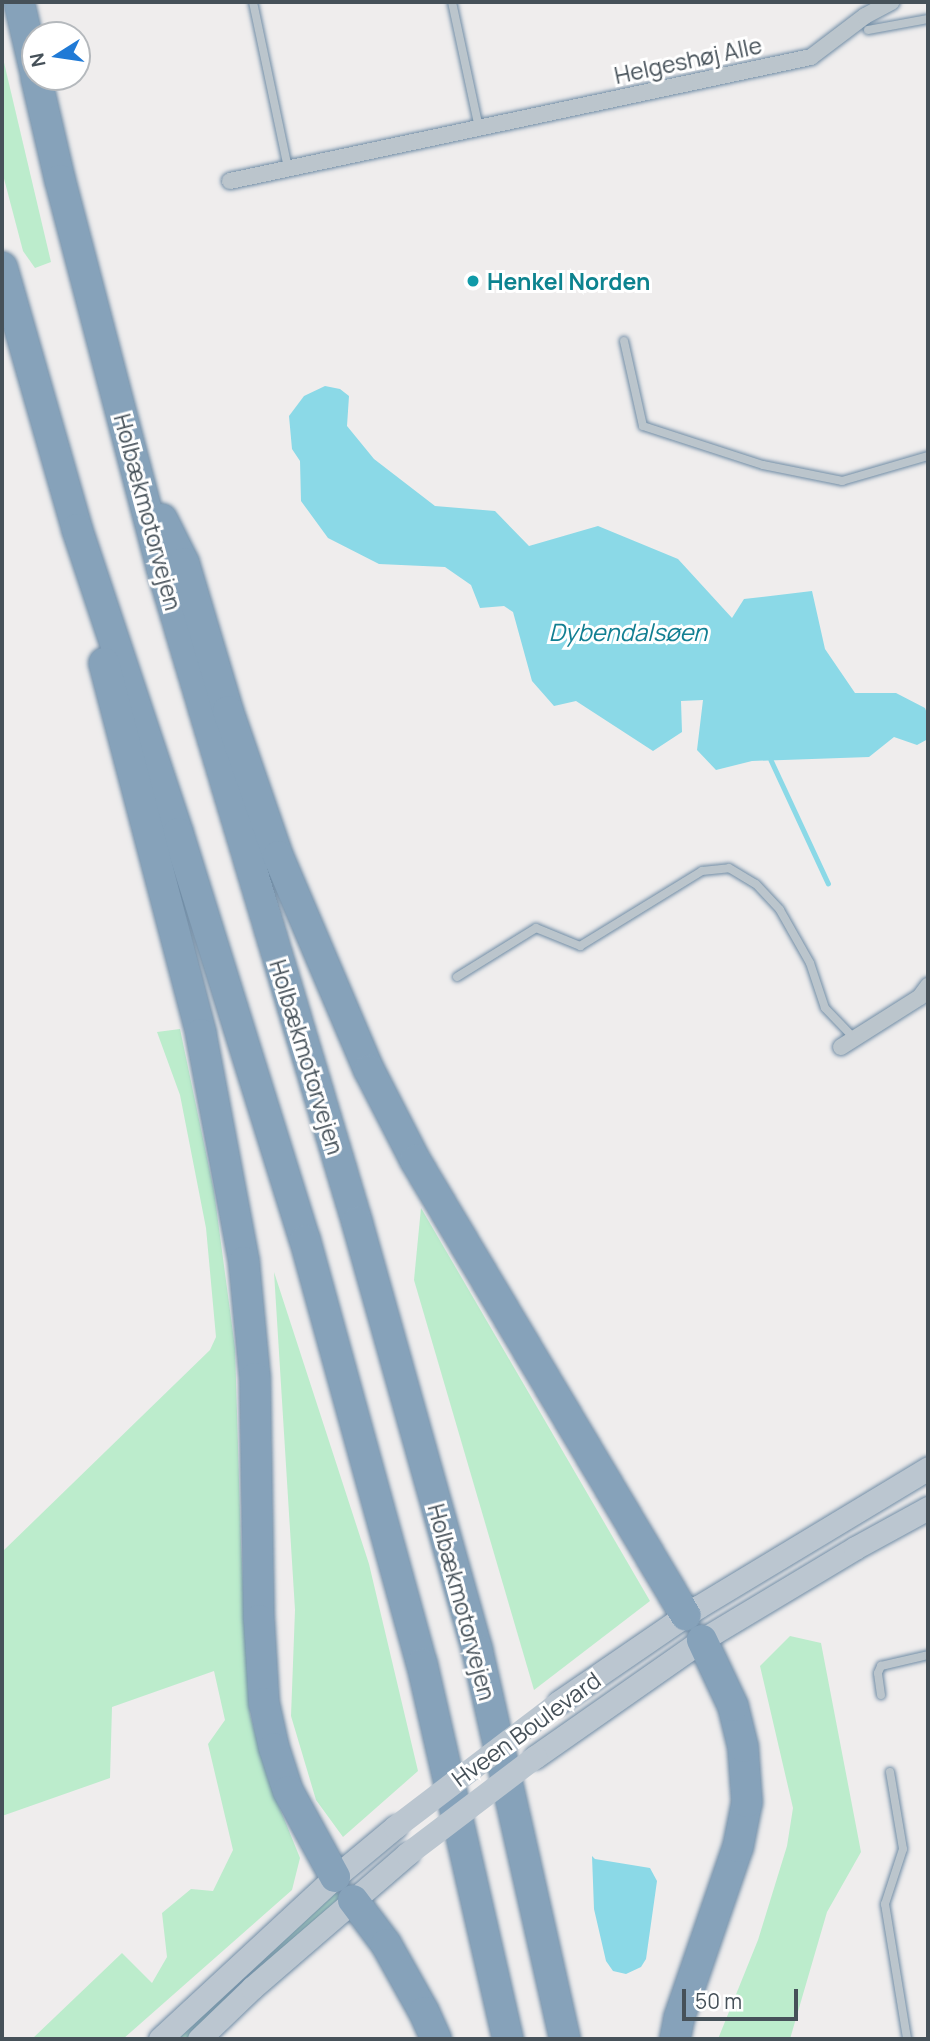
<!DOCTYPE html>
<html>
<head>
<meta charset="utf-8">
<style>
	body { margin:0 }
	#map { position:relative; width:930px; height:2041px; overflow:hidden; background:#efeded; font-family:Manrope,sans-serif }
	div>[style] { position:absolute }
	.green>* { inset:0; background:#bceccc }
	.water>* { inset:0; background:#8bd9e7 }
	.stream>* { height:4.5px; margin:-2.25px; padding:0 2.25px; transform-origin:2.25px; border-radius:2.25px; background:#8bd9e7 }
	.roads { filter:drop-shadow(0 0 2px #718da6) drop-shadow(0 0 2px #718da6) }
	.lane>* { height:8px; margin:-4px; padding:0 4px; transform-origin:4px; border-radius:4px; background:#bbc5cc }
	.street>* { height:16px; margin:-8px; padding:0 8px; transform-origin:8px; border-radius:8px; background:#bbc5cc }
	.secondary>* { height:23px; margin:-11.5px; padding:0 11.5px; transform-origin:11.5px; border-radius:11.5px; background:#bbc6d0 }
	.highway>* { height:30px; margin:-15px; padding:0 15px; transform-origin:15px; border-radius:15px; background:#86a2ba }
	.secondary-bridge>* { height:23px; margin:-11.5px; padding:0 11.5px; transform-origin:11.5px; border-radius:11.5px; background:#bbc6d0 }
	.dots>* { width:19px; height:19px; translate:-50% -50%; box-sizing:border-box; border:4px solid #fff; border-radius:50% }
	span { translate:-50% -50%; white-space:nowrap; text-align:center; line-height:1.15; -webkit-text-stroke:6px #fff; paint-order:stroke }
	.street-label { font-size:23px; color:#465159 }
	.culture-label { font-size:23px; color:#0d838f; font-weight:700 }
	.left { translate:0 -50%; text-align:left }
	.water-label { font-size:24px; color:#127f92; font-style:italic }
	.frame { position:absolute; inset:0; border:4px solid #465159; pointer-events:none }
	.north { position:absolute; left:21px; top:21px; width:70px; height:70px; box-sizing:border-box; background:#fff; border:2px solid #b5b9bd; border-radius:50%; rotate:258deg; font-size:19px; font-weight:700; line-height:28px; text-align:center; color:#465159 }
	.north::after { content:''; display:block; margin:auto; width:24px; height:32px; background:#207ad6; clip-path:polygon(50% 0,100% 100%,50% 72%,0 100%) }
	.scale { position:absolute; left:682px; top:1989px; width:116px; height:32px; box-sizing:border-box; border:4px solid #465159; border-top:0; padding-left:9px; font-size:21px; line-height:24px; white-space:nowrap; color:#465159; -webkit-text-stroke:5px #fff; paint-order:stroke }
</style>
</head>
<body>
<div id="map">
	<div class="green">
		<i style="clip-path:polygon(2px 54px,51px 262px,35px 268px,23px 251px,2px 171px)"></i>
		<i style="clip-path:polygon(180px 1029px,214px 1191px,235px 1348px,241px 1544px,250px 1714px,268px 1779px,300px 1858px,292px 1890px,123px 2039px,32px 2039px,122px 1953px,152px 1983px,167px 1957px,162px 1913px,191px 1889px,213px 1891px,233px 1850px,208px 1744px,225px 1720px,214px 1671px,112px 1707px,110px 1778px,2px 1816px,2px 1552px,210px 1350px,216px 1337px,206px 1228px,180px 1095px,157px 1032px)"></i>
		<i style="clip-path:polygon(421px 1208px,650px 1601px,534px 1690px,414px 1280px)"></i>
		<i style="clip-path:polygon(274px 1272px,369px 1564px,418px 1771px,343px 1837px,316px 1800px,291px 1716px,295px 1610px)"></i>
		<i style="clip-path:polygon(790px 1636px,821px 1643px,861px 1852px,827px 1912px,790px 2039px,718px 2039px,758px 1940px,787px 1846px,793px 1808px,760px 1666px)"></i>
		<i style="clip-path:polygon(333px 1890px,344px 1896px,187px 2039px,172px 2039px)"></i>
	</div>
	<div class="water">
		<i style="clip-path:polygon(325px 386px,340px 389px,349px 396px,347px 426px,374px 459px,435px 506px,495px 511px,529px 546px,598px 526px,678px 559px,732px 618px,744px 599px,812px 591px,825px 649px,855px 693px,896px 693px,925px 708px,928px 716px,928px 739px,917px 745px,894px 737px,869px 757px,752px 761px,716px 770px,697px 750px,703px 700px,681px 701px,682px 732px,653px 751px,576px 701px,554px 706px,532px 681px,513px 612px,504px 606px,480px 608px,471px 585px,445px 567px,379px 564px,328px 538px,301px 501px,300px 461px,292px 449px,289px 416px,304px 396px)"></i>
		<i style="clip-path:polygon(592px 1856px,595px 1859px,650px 1868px,657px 1881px,646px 1959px,641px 1967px,626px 1974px,613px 1971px,606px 1961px,594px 1909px)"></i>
	</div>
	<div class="stream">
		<i style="left:771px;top:760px;width:136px;rotate:65.1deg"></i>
	</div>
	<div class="roads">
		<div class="lane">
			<i style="left:253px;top:2px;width:170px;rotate:78.1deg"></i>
			<i style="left:452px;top:2px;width:129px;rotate:77.9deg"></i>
			<i style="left:868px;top:30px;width:61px;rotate:-10.4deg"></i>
			<i style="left:624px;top:341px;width:87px;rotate:77.4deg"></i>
			<i style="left:643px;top:426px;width:126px;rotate:18deg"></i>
			<i style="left:763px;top:465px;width:81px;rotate:11.4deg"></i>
			<i style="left:842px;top:481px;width:90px;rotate:-16.2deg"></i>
			<i style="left:457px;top:977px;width:93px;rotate:-31.8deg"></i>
			<i style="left:536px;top:928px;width:48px;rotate:22.2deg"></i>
			<i style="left:580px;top:946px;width:143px;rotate:-31.6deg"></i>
			<i style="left:702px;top:871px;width:27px;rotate:-6deg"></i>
			<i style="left:729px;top:868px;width:31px;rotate:31deg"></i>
			<i style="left:756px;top:884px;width:35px;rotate:47deg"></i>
			<i style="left:780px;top:910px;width:61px;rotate:60.5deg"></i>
			<i style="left:810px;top:963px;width:47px;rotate:71.6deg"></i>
			<i style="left:825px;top:1008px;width:42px;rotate:46deg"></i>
			<i style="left:881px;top:1695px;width:22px;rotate:-98deg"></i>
			<i style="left:878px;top:1673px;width:8px;rotate:-67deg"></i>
			<i style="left:881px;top:1666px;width:48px;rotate:-13.2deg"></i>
			<i style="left:890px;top:1772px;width:78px;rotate:80.4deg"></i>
			<i style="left:903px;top:1849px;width:58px;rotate:108.1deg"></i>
			<i style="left:885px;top:1904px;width:137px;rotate:80.7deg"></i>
		</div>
		<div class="street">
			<i style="left:230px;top:181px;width:594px;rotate:-12.05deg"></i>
			<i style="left:811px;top:57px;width:68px;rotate:-37.2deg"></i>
			<i style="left:865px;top:16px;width:30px;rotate:-28deg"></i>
			<i style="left:841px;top:1047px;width:93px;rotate:-32.3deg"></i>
			<i style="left:920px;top:997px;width:14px;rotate:-54deg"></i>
		</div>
		<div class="secondary">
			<i style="left:559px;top:1702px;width:168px;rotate:-34.4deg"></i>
			<i style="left:698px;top:1607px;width:269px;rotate:-31.1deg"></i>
			<i style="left:535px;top:1757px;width:204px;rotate:-35deg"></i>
			<i style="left:702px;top:1640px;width:179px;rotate:-31deg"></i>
			<i style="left:855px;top:1548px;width:83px;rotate:-28.7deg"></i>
			<i style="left:160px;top:2039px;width:238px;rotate:-42.8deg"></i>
			<i style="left:335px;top:1877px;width:78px;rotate:-39.8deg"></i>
			<i style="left:199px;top:2039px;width:74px;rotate:-43.9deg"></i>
			<i style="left:252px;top:1988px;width:205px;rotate:-40.8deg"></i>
		</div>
		<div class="highway">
			<i style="left:19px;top:2px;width:71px;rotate:76.9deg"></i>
			<i style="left:36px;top:77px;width:106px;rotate:76.9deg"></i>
			<i style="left:60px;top:180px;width:402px;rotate:75.3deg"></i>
			<i style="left:162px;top:569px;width:681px;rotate:73.37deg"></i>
			<i style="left:357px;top:1222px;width:444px;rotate:74.3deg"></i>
			<i style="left:477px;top:1649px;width:400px;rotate:77.3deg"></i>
			<i style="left:2px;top:267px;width:273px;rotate:74deg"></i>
			<i style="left:77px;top:529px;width:320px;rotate:71.6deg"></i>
			<i style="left:178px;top:833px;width:426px;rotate:72.7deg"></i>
			<i style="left:305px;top:1240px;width:440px;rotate:74.6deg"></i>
			<i style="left:422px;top:1664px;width:385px;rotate:77.1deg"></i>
			<i style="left:162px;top:519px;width:49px;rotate:63.4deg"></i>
			<i style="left:184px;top:563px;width:154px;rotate:73.4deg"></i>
			<i style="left:228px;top:711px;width:153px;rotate:71deg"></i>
			<i style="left:278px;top:856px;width:233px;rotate:67deg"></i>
			<i style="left:369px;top:1070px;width:101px;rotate:62.9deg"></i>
			<i style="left:415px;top:1160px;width:530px;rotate:59.28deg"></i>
			<i style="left:104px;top:663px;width:383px;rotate:75.3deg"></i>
			<i style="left:201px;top:1034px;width:232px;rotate:79.3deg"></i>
			<i style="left:244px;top:1262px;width:117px;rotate:84.6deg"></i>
			<i style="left:255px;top:1378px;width:242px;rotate:89.1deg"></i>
			<i style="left:259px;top:1620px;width:83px;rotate:86.6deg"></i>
			<i style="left:264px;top:1703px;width:46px;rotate:77.5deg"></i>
			<i style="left:274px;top:1748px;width:45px;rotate:72deg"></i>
			<i style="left:288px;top:1791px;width:98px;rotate:61.3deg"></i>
			<i style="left:353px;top:1900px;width:55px;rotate:53.1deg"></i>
			<i style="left:386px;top:1944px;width:78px;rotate:60.8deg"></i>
			<i style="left:424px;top:2012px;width:30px;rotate:66deg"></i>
			<i style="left:675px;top:2039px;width:21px;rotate:-79deg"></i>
			<i style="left:679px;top:2018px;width:181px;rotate:-71deg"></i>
			<i style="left:738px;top:1847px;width:46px;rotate:-78.7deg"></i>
			<i style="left:747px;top:1802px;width:55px;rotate:-94.2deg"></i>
			<i style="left:743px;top:1747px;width:42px;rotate:-103.7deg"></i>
			<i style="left:733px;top:1706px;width:73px;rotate:-115.2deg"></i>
		</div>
	</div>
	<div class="secondary-bridge">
		<i style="left:395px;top:1827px;width:206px;rotate:-37.3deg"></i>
		<i style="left:407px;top:1854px;width:161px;rotate:-37.2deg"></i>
	</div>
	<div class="dots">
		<i style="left:473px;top:281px;background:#0f9aa8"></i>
	</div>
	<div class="street-label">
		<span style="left:688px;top:60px;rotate:-12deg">Helgeshøj Alle</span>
		<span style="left:148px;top:512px;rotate:75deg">Holbækmotorvejen</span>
		<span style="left:307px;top:1057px;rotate:73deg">Holbækmotorvejen</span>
		<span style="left:462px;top:1602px;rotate:75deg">Holbækmotorvejen</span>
		<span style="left:526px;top:1729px;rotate:-36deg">Hveen Boulevard</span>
	</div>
	<div class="culture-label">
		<span class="left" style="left:487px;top:281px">Henkel Norden</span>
	</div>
	<div class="water-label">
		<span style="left:628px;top:632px">Dybendalsøen</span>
	</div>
	<div class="frame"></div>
	<div class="north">N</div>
	<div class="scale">50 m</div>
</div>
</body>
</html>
